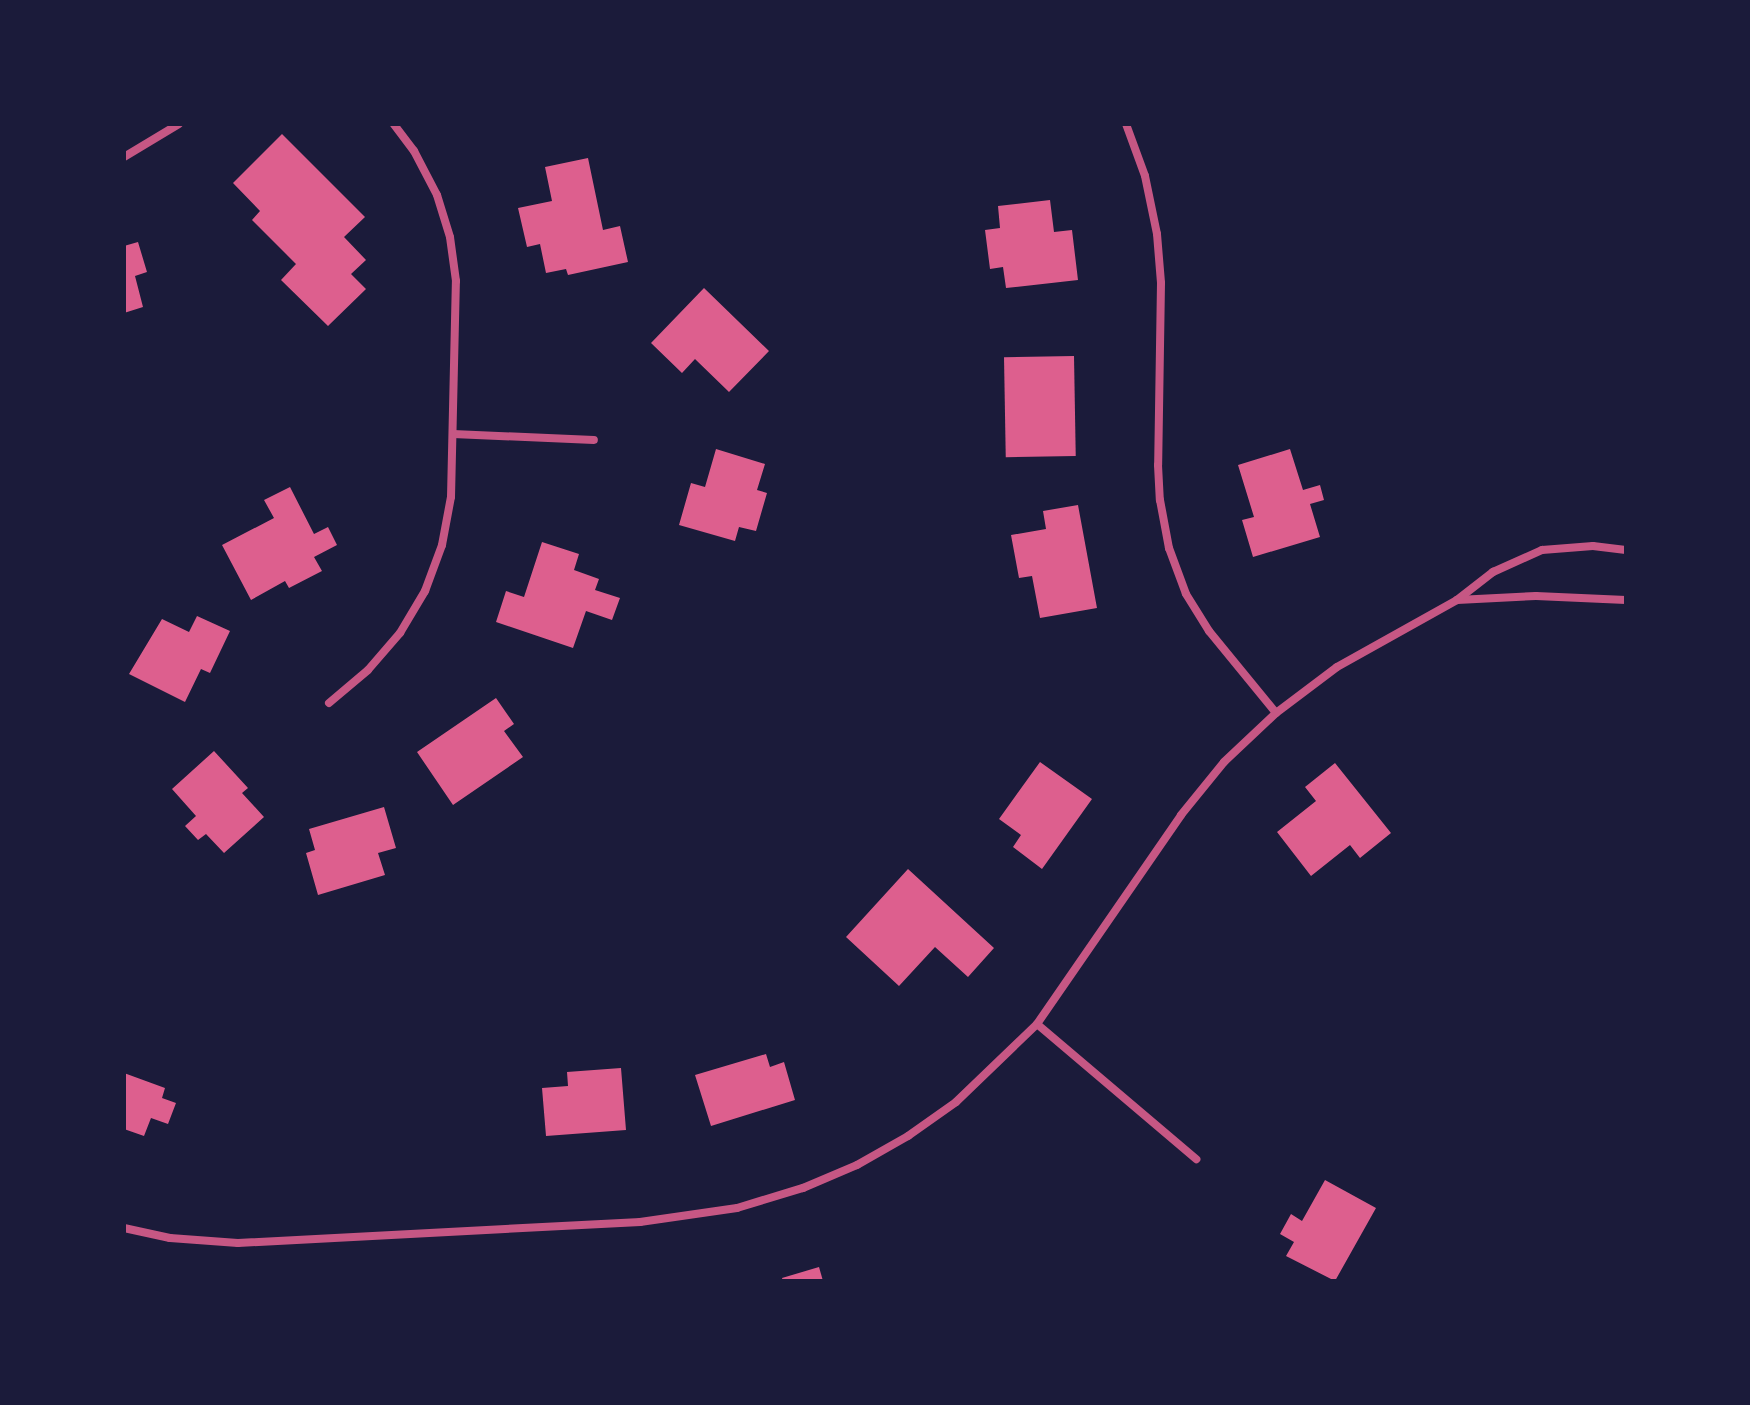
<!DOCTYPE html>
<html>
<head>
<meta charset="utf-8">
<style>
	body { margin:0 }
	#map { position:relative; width:1750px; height:1405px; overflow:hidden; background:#1b1b3a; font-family:Helvetica,sans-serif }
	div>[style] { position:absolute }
	.building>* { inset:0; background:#dd5f8e; transform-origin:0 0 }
	.minor>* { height:8px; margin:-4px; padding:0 4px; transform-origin:4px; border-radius:4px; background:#c65784 }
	span { translate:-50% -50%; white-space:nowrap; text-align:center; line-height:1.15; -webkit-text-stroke:7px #1b1b3a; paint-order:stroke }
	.frame { position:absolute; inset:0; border:126px solid #1b1b3a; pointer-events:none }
</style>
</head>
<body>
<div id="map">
	<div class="building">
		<i style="clip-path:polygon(282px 134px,365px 217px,344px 237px,366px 260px,351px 274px,366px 289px,328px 326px,281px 280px,296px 264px,252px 220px,260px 211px,233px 183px)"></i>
		<i style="clip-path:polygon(588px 158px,603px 230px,620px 226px,628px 262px,568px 275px,566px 269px,546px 273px,540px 244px,527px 247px,518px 208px,552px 201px,545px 167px)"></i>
		<i style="clip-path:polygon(1050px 200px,1054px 232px,1072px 230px,1078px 280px,1006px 288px,1003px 267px,990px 269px,985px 230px,1000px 228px,998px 206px)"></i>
		<i style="clip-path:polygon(138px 242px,147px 272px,135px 276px,143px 307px,124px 313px,124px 246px)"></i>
		<i style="clip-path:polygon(704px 288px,769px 351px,729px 392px,695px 359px,682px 373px,651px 343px)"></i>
		<i style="left:1074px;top:356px;width:100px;height:70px;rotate:89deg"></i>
		<i style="clip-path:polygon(716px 449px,765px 464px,757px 490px,767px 493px,756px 531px,739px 527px,735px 541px,679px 525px,691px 483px,705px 487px)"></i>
		<i style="clip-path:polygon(1290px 449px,1303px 490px,1320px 485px,1324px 500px,1310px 504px,1320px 537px,1253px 557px,1242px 520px,1254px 517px,1238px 465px)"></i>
		<i style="clip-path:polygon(290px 487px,314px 534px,328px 527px,337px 545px,314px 557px,322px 571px,289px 588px,285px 581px,251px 600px,222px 545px,274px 518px,264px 500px)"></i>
		<i style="clip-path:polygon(1078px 505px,1097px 608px,1040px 618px,1032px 576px,1019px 578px,1011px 535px,1046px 529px,1043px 511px)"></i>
		<i style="clip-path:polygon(542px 542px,579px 554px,574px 570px,599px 579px,595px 590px,620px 598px,612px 620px,586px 611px,573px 648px,496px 622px,506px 591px,524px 597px)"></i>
		<i style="clip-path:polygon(197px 616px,230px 631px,210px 673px,201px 669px,185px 702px,129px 674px,162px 619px,189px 632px)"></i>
		<i style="clip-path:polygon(496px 698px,514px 724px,504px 731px,523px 757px,453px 805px,417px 752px)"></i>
		<i style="clip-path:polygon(214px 751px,248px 788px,242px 793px,264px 817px,224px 853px,206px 834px,198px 840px,185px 826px,196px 816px,172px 789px)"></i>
		<i style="clip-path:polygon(1040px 762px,1092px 799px,1042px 869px,1013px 847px,1021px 835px,999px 819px)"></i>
		<i style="clip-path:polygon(1335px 763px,1391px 833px,1360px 858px,1350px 845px,1311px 876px,1277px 832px,1316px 801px,1305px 787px)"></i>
		<i style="clip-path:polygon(384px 807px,396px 848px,378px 853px,385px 875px,318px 895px,306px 853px,315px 850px,309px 829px)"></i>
		<i style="clip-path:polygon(908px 869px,994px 948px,968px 977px,935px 947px,899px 986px,846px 937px)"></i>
		<i style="clip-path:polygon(766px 1054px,770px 1067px,784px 1062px,795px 1100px,711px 1126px,695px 1075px)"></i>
		<i style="clip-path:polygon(621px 1068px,626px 1130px,546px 1136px,542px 1088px,568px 1086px,567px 1072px)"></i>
		<i style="clip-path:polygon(124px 1073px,165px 1088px,162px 1098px,176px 1103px,168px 1124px,151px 1118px,144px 1136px,124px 1129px)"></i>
		<i style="clip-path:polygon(1325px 1180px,1376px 1208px,1335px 1281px,1286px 1256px,1294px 1242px,1280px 1234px,1291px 1214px,1302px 1221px)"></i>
		<i style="clip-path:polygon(819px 1267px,823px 1281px,783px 1281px,782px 1278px)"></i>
	</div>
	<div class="minor">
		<i style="left:1126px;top:124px;width:55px;rotate:69.9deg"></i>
		<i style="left:1145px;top:176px;width:59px;rotate:78.3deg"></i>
		<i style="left:1157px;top:234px;width:49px;rotate:85.3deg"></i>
		<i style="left:1161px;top:283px;width:182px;rotate:90.9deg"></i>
		<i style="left:1158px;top:465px;width:35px;rotate:87deg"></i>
		<i style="left:1160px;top:500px;width:49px;rotate:79.4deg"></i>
		<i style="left:1169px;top:548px;width:49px;rotate:69.7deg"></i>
		<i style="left:1186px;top:594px;width:44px;rotate:58.1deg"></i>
		<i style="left:1209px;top:631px;width:106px;rotate:50.7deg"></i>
		<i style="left:124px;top:157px;width:64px;rotate:-31deg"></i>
		<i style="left:453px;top:434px;width:141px;rotate:2.4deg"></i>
		<i style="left:1457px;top:600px;width:79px;rotate:-2.9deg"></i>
		<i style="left:1536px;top:596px;width:90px;rotate:2.5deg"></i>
		<i style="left:329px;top:703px;width:51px;rotate:-40.2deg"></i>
		<i style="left:368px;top:670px;width:49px;rotate:-49.1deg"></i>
		<i style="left:400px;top:633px;width:49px;rotate:-59.2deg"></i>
		<i style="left:425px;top:591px;width:49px;rotate:-69.7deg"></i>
		<i style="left:442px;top:545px;width:49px;rotate:-79.4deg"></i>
		<i style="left:451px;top:497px;width:216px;rotate:-88.7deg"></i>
		<i style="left:456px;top:281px;width:44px;rotate:-97.8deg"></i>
		<i style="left:450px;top:237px;width:44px;rotate:-107.2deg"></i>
		<i style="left:437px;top:195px;width:50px;rotate:-117.6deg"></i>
		<i style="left:414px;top:151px;width:34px;rotate:-127deg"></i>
		<i style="left:1037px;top:1024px;width:209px;rotate:40.3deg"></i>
		<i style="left:124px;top:1228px;width:47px;rotate:12.3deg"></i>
		<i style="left:170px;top:1238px;width:68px;rotate:4.2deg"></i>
		<i style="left:238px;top:1243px;width:403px;rotate:-3deg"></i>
		<i style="left:640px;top:1222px;width:98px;rotate:-8.2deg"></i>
		<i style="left:737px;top:1208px;width:69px;rotate:-16.9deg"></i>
		<i style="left:803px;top:1188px;width:59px;rotate:-23.1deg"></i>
		<i style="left:857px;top:1165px;width:59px;rotate:-29.6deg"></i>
		<i style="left:908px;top:1136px;width:59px;rotate:-35.3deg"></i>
		<i style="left:956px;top:1102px;width:112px;rotate:-43.9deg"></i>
		<i style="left:1037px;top:1024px;width:254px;rotate:-55.4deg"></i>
		<i style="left:1181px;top:815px;width:68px;rotate:-50.9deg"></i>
		<i style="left:1224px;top:762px;width:71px;rotate:-43.3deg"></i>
		<i style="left:1276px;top:713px;width:76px;rotate:-37deg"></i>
		<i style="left:1337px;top:667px;width:137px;rotate:-29.2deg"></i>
		<i style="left:1457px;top:600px;width:46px;rotate:-37.9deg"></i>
		<i style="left:1493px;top:572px;width:54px;rotate:-24.2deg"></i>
		<i style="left:1542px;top:550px;width:51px;rotate:-4.5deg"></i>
		<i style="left:1593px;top:546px;width:33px;rotate:7deg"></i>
	</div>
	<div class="frame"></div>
</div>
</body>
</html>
